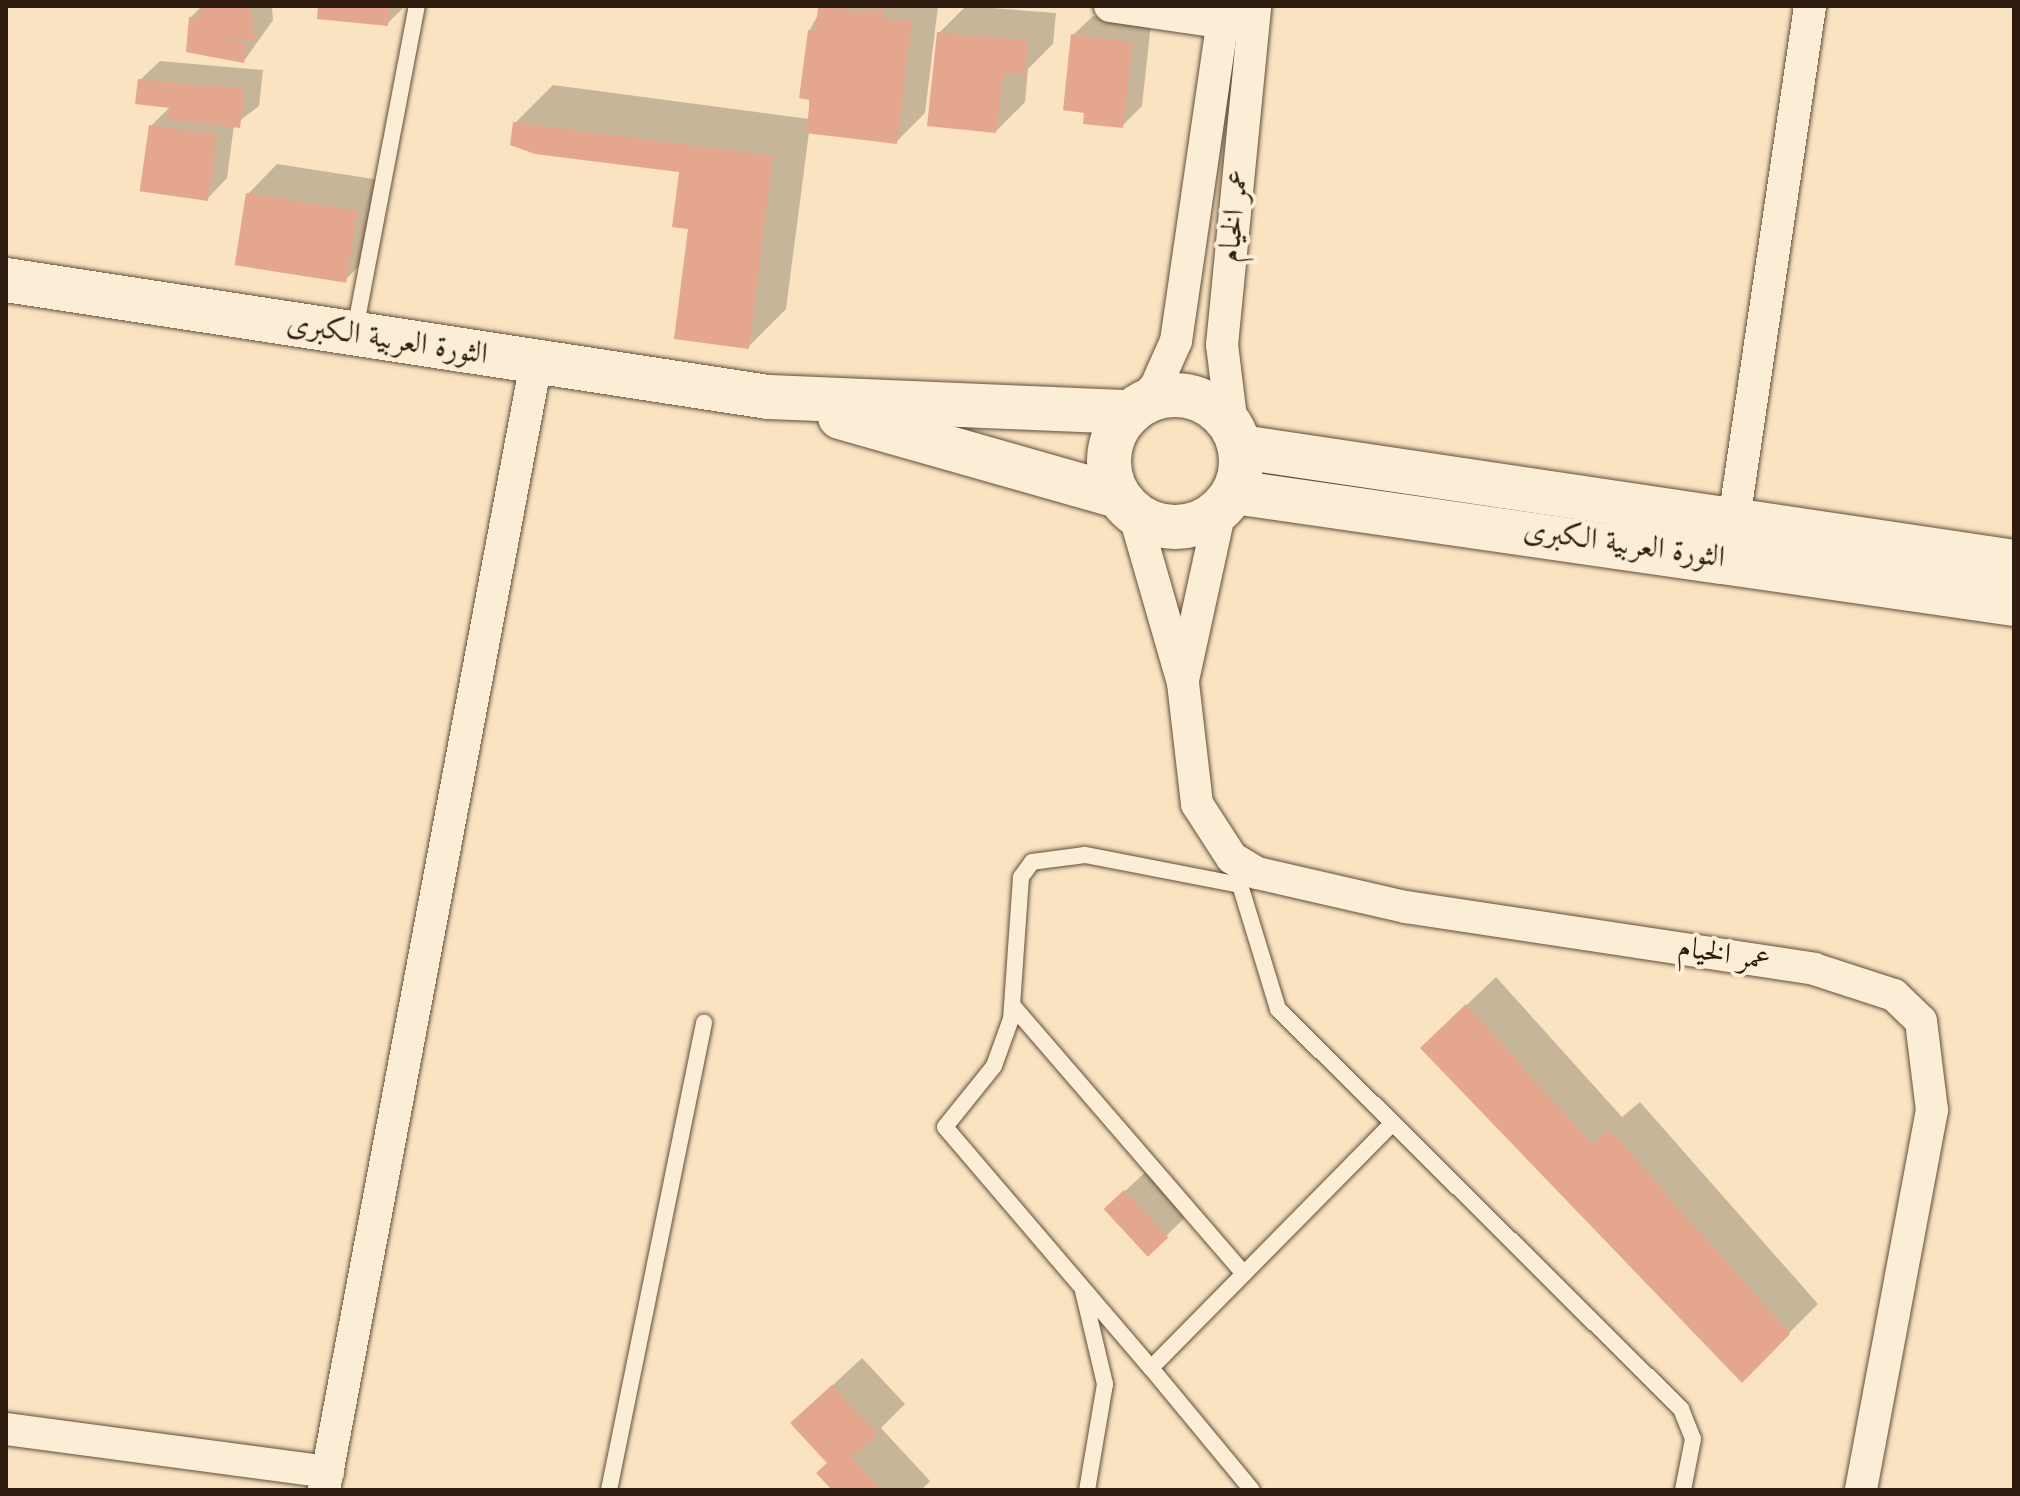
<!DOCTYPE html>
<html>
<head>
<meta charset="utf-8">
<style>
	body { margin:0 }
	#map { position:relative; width:2020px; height:1496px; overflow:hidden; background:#f9e3c0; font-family:"Old Standard TT",Amiri,serif }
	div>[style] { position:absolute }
	.shadow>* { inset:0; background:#0003 }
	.building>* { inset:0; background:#e4a78e; transform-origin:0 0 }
	.roads { filter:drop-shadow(0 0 2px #624e3b) drop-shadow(0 0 2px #624e3b) }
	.lane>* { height:16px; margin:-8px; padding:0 8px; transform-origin:8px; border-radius:8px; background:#fbedd6 }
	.street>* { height:32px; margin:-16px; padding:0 16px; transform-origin:16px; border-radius:16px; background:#fbedd6 }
	.secondary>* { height:44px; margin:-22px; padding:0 22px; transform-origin:22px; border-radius:22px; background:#fbedd6 }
	.secondary>.ring { margin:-22px; padding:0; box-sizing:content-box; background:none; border:44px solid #fbedd6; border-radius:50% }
	span { translate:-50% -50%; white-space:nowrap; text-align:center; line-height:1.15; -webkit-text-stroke:8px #fbedd6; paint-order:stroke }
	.street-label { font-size:30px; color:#2f1c0f }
	.frame { position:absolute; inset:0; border:8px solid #2f1c0f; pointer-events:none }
</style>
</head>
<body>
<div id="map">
	<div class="shadow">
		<i style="clip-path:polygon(202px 6px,272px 6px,273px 20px,244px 61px,191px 17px)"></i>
		<i style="clip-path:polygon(320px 6px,405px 6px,387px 24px)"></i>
		<i style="clip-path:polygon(823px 6px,938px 6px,925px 113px,896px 142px,809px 132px,786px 309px,748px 347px,691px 228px,681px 171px,515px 123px,553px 85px,809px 119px,809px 31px)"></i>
		<i style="clip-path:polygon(966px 6px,1056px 13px,1053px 44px,1028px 69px,1025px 102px,996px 131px,939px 33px)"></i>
		<i style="clip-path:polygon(1093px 16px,1151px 23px,1142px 106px,1122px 126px,1087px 111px,1073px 35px)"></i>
		<i style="clip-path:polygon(160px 61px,263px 70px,259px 106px,234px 125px,227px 178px,208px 198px,151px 126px,171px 106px,140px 80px)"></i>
		<i style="clip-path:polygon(277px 164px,386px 181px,375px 250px,346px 279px,248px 194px)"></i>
		<i style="clip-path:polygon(1496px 977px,1622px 1117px,1640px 1102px,1818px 1304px,1742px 1380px,1451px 1020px)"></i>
		<i style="clip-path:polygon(1155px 1163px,1195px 1208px,1166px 1236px,1106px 1209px)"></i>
		<i style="clip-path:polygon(862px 1358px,905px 1404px,881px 1428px,930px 1481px,921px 1490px,834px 1490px,829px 1463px,792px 1423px)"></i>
	</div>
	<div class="building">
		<i style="clip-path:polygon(201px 6px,250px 6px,255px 41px,223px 37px,246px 44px,244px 63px,186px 52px,189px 17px,200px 18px)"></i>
		<i style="clip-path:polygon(318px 6px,390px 6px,388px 26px,317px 19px)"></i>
		<i style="clip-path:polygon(838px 6px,853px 13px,882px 9px,883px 18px,912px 21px,897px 144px,806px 133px,810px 100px,799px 98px,808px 30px,815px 31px,818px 8px)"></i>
		<i style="clip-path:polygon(937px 32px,1028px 41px,1025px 75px,1003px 73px,996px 133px,927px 126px)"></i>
		<i style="clip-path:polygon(1071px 34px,1133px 42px,1123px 128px,1083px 124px,1084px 113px,1063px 110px)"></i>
		<i style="clip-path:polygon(138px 79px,245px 89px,240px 128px,168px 119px,170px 108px,135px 104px)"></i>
		<i style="clip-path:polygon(513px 122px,773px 156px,749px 349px,674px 339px,688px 229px,672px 227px,679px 172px,535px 154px,510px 145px)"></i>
		<i style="left:149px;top:125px;width:69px;height:67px;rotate:8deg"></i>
		<i style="left:246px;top:193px;width:113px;height:73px;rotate:9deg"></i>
		<i style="clip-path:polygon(1466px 1004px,1592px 1144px,1610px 1130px,1790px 1334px,1742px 1383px,1420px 1048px)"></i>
		<i style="left:1124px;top:1190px;width:65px;height:28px;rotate:47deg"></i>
		<i style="clip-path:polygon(832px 1385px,878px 1434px,852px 1458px,882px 1490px,832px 1490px,816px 1473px,827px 1463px,790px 1423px)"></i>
	</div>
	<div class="roads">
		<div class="lane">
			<i style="left:355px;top:330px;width:330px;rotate:-79.2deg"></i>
			<i style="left:1237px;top:875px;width:140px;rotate:73deg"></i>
			<i style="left:1278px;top:1009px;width:568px;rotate:44.79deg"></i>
			<i style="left:1681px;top:1409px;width:32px;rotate:68deg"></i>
			<i style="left:1693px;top:1439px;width:52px;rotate:101.1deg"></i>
			<i style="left:1240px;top:885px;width:158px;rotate:-169deg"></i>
			<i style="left:1085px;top:855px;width:53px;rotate:172.5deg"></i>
			<i style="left:1032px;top:862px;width:19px;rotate:126deg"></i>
			<i style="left:1021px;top:877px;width:142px;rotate:94deg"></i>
			<i style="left:1011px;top:1019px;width:50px;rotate:109.9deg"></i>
			<i style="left:994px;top:1066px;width:78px;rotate:128.8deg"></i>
			<i style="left:945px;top:1127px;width:317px;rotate:49.5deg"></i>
			<i style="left:1151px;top:1368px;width:344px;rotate:-45.4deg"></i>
			<i style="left:1012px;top:1005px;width:355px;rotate:49.2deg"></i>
			<i style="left:1083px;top:1291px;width:96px;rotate:76.7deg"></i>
			<i style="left:1105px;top:1384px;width:108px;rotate:99.6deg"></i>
			<i style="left:1151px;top:1368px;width:158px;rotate:50.4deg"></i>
			<i style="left:609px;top:1490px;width:477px;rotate:-78.5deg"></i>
		</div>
		<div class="street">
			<i style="left:1110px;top:6px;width:132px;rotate:8.3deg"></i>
			<i style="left:1135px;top:408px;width:30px;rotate:-46deg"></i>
			<i style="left:1156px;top:386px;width:49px;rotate:-66deg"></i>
			<i style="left:1176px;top:341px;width:339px;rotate:-81.7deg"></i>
			<i style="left:1232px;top:426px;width:82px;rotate:-97deg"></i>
			<i style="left:1222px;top:345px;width:341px;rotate:-84.4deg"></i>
			<i style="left:1134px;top:513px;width:177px;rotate:73.9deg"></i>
			<i style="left:1183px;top:683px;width:122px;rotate:83.4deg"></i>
			<i style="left:1197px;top:804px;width:64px;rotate:57.1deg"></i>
			<i style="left:1232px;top:858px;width:29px;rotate:31deg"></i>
			<i style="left:1257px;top:873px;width:153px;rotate:12.9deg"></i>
			<i style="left:1406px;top:907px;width:413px;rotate:8.6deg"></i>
			<i style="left:1814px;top:969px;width:84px;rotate:18deg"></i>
			<i style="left:1894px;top:995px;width:37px;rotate:44deg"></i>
			<i style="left:1921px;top:1021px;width:90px;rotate:83deg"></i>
			<i style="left:1932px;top:1110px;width:387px;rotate:100.6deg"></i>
			<i style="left:1731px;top:540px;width:540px;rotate:-81.58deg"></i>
			<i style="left:1183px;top:680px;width:174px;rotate:-77.7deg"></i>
			<i style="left:6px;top:1429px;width:325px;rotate:7.6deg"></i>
			<i style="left:324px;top:1490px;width:1147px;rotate:-79.35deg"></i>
		</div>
		<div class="secondary">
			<i style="left:6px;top:280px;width:771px;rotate:8.73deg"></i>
			<i style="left:768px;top:397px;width:363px;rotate:2.4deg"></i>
			<i class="ring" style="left:1109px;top:395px;width:88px;height:88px"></i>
			<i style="left:840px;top:417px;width:289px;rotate:15.9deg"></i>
			<i style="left:1241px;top:447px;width:782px;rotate:8.46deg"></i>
			<i style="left:1234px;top:492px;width:788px;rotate:8.17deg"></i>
		</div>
	</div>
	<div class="street-label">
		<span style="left:1235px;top:216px;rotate:-84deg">عمر الخيام</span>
		<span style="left:387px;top:340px;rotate:9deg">الثورة العربية الكبرى</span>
		<span style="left:1624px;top:545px;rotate:8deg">الثورة العربية الكبرى</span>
		<span style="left:1724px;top:955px;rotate:9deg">عمر الخيام</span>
	</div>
	<div class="frame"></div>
</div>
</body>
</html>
